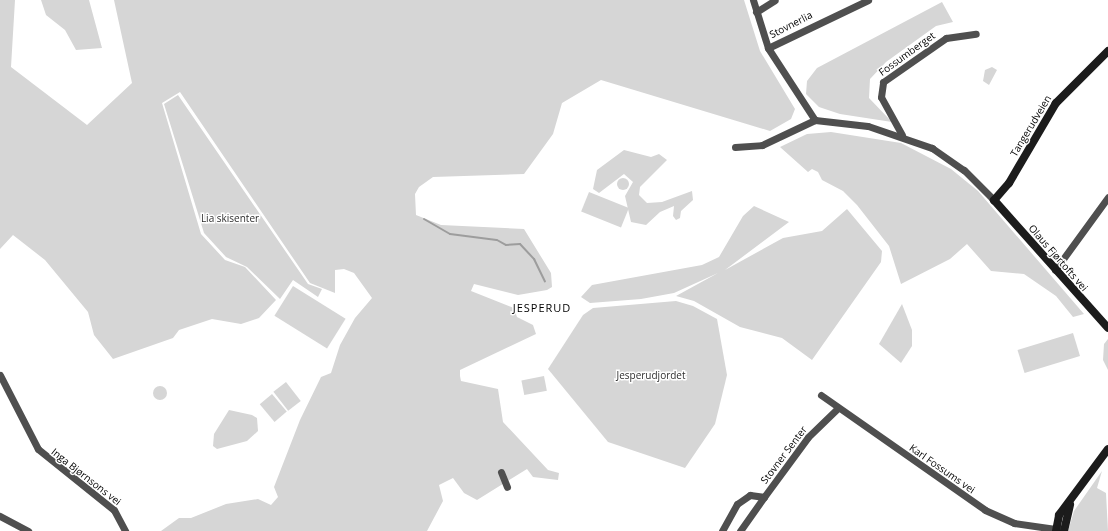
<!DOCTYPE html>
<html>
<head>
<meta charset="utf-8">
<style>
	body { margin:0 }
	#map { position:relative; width:1108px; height:531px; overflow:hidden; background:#fff; font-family:"Open Sans",sans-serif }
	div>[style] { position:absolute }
	.green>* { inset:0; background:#d6d6d6; transform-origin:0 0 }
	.round { border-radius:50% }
	.stream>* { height:2px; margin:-1px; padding:0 1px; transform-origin:1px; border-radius:1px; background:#9d9d9d }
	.street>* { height:7px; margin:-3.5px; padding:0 3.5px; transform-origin:3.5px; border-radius:3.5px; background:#4f4f4f }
	.secondary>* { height:8px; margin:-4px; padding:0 4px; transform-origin:4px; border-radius:4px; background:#1c1c1c }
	span { translate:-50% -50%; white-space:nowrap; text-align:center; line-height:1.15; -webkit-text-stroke:3px #fff; paint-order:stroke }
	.street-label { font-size:10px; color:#000 }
	.park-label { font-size:10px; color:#2d2d2d }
	.neighbourhood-label { font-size:11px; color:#000; letter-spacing:1px }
</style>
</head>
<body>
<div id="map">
	<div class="green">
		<i style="clip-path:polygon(0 0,15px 0,11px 67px,87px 125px,132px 83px,114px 0,744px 0,760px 51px,795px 109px,791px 119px,770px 131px,601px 80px,562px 103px,553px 134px,524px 174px,433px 177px,419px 187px,415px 194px,416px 215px,441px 225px,524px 229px,551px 273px,552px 287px,547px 290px,518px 295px,474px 284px,471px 291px,514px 308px,517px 317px,533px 325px,536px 334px,460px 370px,460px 376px,461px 381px,498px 389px,503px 422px,548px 470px,559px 473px,558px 480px,533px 477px,527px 469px,477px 500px,464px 493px,453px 478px,439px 485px,443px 501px,427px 531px,161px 531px,179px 518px,191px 518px,226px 504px,258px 499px,271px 505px,278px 497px,274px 487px,300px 420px,321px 377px,331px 373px,340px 345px,355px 318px,372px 298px,354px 273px,344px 269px,335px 270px,335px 293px,310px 283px,180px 92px,162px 103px,201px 234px,225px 260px,245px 267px,276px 300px,259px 318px,241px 324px,212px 319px,179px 330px,173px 338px,113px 359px,94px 335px,88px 312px,45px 260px,13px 235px,0 249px)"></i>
		<i style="clip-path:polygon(41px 0,89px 0,102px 48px,76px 50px,65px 30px,46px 15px)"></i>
		<i style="clip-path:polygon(942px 2px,953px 22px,936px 26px,886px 62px,870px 79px,869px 98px,892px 122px,840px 114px,819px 107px,806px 94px,807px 81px,817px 68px)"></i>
		<i style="clip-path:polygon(992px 67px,997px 70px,989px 85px,983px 81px,985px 70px)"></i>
		<i style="clip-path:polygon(178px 95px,308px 284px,322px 289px,318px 297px,293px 280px,280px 299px,247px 267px,226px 257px,204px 233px,164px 104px)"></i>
		<i style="clip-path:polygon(831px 132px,901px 143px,951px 169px,978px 191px,1084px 314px,1073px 317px,1056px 296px,1024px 274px,991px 271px,967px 244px,950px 259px,901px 284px,889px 246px,857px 205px,843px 191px,822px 180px,818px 172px,812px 169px,808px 172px,780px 147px,807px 134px)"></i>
		<i style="clip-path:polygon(624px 150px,651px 157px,659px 154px,667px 160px,640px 187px,639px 195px,647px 203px,662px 202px,692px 191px,693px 200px,681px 211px,680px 218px,676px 220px,673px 216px,674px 206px,660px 212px,646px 225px,631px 222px,625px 196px,633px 182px,624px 174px,599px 193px,593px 189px,597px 170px)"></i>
		<i class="round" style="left:617px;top:178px;width:12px;height:12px"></i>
		<i style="left:589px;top:192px;width:43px;height:21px;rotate:22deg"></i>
		<i style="clip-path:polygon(754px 206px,789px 222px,725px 270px,783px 238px,822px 231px,847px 209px,882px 251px,881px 262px,812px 360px,782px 338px,740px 327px,694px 301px,676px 296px,718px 273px,674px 293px,641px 299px,590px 303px,581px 297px,592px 285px,702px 265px,719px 257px,743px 216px)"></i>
		<i style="left:293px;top:286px;width:62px;height:35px;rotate:32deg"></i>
		<i style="clip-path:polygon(676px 301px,693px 306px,717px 319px,727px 375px,715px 424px,685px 468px,608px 442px,548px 369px,583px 315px,593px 308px)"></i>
		<i style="clip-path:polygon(902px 304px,912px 330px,912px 346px,901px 363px,879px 344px)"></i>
		<i style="left:1073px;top:333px;width:24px;height:58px;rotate:73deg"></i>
		<i style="clip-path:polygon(1108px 339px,1108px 370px,1103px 360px,1104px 344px)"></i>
		<i style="left:544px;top:376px;width:15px;height:23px;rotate:79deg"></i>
		<i style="left:286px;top:382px;width:24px;height:16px;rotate:52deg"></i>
		<i class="round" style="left:153px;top:386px;width:14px;height:14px"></i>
		<i style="left:272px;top:394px;width:23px;height:16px;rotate:50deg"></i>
		<i style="clip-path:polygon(229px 410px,252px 415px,257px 418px,258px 431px,247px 441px,217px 449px,213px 446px,214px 434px)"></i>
		<i style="clip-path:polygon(1102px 471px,1097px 488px,1106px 493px,1108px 531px,1068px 531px,1074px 511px)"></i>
	</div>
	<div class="stream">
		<i style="left:424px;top:219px;width:30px;rotate:30deg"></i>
		<i style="left:450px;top:234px;width:47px;rotate:7.3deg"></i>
		<i style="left:497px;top:240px;width:10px;rotate:29deg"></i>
		<i style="left:506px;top:245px;width:14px;rotate:-4deg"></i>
		<i style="left:520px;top:244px;width:21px;rotate:47deg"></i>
		<i style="left:534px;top:259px;width:25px;rotate:64deg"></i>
	</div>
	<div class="street">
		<i style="left:753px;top:0;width:50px;rotate:72.6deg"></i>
		<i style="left:768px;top:48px;width:86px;rotate:56.9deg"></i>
		<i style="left:756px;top:12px;width:22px;rotate:-32deg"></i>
		<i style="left:768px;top:48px;width:111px;rotate:-25.6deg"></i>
		<i style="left:902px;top:135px;width:43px;rotate:-118.9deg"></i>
		<i style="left:881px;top:97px;width:15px;rotate:-82deg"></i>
		<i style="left:883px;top:82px;width:77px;rotate:-34.9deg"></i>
		<i style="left:946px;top:38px;width:30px;rotate:-8deg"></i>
		<i style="left:735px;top:147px;width:27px;rotate:-4deg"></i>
		<i style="left:762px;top:145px;width:59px;rotate:-25.3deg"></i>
		<i style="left:815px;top:120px;width:53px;rotate:6.5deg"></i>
		<i style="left:868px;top:126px;width:68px;rotate:19deg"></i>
		<i style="left:932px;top:148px;width:39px;rotate:35deg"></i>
		<i style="left:964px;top:170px;width:42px;rotate:45deg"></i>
		<i style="left:1055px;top:270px;width:90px;rotate:-54deg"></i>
		<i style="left:0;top:375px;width:83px;rotate:62.8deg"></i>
		<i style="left:38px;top:449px;width:97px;rotate:38.8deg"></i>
		<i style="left:114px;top:510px;width:24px;rotate:62deg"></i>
		<i style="left:821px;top:395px;width:200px;rotate:35deg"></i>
		<i style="left:985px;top:510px;width:32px;rotate:24deg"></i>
		<i style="left:1014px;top:523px;width:49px;rotate:8.3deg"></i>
		<i style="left:501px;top:472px;width:16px;rotate:68deg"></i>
		<i style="left:0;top:516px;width:32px;rotate:28deg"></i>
		<i style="left:722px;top:531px;width:31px;rotate:-61deg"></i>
		<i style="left:737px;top:504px;width:16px;rotate:-35deg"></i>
		<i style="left:750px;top:495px;width:14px;rotate:8deg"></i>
		<i style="left:764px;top:497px;width:74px;rotate:-53.7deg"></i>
		<i style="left:808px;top:437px;width:42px;rotate:-44deg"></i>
		<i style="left:740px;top:531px;width:42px;rotate:-54.8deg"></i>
	</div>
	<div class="secondary">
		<i style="left:1108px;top:51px;width:74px;rotate:135deg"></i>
		<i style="left:1056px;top:103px;width:93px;rotate:120.4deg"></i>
		<i style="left:1009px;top:183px;width:23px;rotate:131deg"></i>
		<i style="left:994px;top:200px;width:171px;rotate:48.3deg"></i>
		<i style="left:1056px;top:531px;width:16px;rotate:-79deg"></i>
		<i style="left:1059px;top:515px;width:82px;rotate:-53.4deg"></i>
		<i style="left:1064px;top:531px;width:27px;rotate:-77deg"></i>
	</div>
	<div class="street-label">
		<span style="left:791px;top:25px;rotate:-27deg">Stovnerlia</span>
		<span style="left:907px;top:54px;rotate:-36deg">Fossumberget</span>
		<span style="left:1031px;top:126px;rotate:-59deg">Tangerudveien</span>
		<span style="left:1058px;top:258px;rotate:49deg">Olaus Fjørtofts vei</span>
		<span style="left:784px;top:455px;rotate:-53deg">Stovner Senter</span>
		<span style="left:942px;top:469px;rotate:35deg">Karl Fossums vei</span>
		<span style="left:86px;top:477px;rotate:38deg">Inga Bjørnsons vei</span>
	</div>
	<div class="park-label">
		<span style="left:230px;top:219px">Lia skisenter</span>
		<span style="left:651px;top:376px">Jesperudjordet</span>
	</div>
	<div class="neighbourhood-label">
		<span style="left:542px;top:308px">JESPERUD</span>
	</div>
</div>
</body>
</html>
